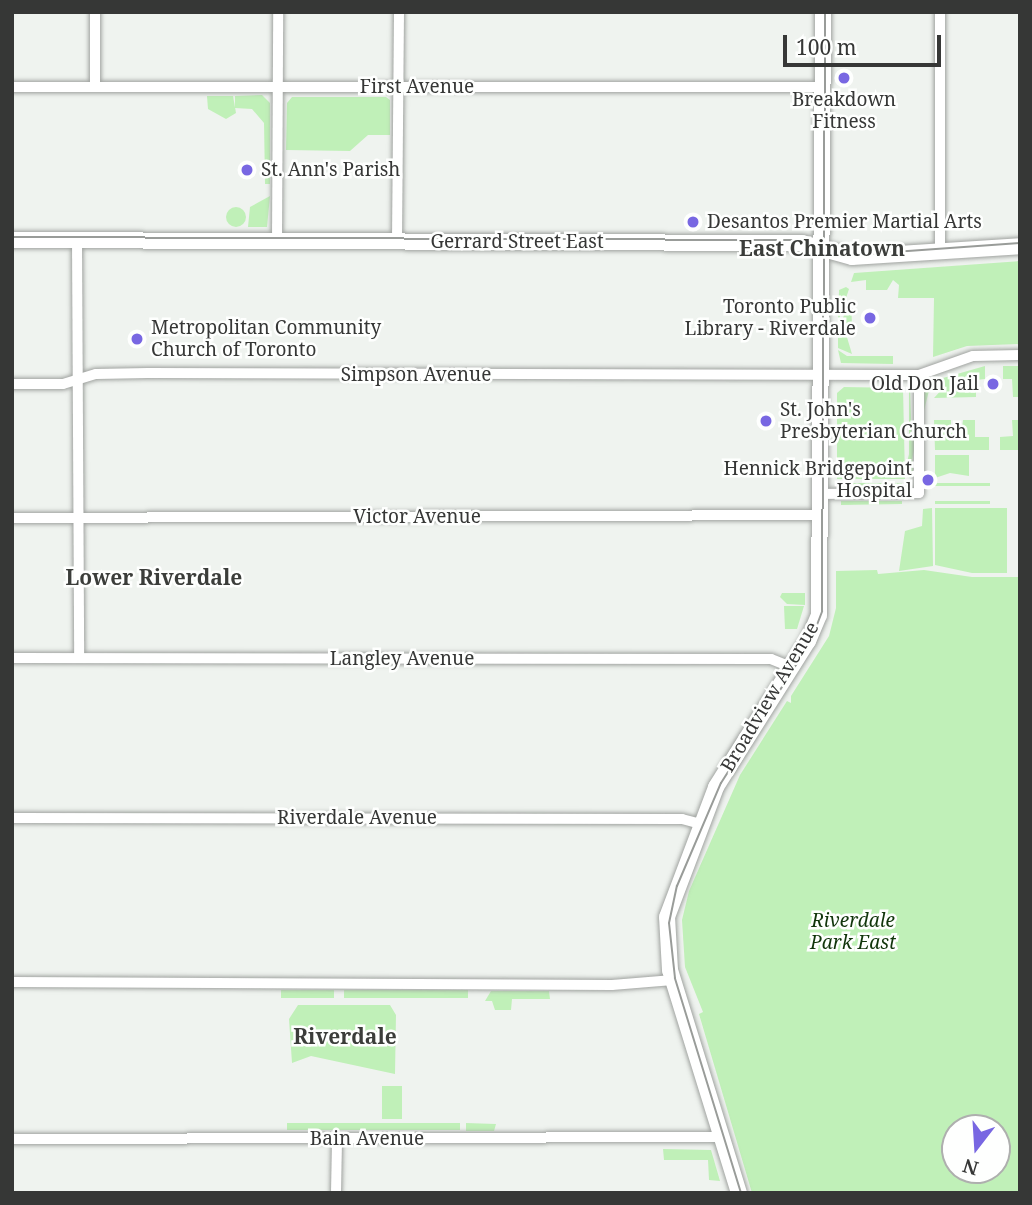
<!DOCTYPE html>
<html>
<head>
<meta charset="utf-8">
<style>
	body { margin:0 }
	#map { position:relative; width:1032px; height:1205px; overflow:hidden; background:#eff3ef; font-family:"Noto Serif",serif }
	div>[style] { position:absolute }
	.green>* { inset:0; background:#c0f0b8; transform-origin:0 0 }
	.round { border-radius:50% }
	.roads { filter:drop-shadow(0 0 2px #a0a3a0) drop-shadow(0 0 2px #a0a3a0) }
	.minor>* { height:10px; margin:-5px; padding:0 5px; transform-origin:5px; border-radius:5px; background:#fff }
	.secondary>* { height:16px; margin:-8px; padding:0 8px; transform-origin:8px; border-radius:8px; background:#fff }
	.tram>* { height:2px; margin:-1px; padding:0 1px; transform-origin:1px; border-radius:1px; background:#999c99 }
	.dots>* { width:19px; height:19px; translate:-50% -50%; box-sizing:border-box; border:4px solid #fefffe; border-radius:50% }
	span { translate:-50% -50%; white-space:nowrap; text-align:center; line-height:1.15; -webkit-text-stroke:5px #fefffe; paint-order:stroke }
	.street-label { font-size:19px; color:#363736 }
	.poi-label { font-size:19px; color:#363736 }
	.left { translate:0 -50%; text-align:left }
	.right { translate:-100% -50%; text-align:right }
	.park-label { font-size:19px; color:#11350b; font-style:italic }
	.neighbourhood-label { font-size:21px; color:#3b3d3a; font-weight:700 }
	.frame { position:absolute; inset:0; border:14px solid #363736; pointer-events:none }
	.north { position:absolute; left:941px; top:1114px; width:70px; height:70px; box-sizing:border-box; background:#fefffe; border:2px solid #aeafae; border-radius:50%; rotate:197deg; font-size:19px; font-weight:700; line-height:28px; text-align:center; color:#363736 }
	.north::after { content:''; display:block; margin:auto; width:24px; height:32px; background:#7867e2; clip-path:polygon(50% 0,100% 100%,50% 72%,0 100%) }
	.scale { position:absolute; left:783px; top:35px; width:158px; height:32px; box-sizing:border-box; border:4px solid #363736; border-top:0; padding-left:9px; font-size:21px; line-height:24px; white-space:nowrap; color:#363736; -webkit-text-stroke:5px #fefffe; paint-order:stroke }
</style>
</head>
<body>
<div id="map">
	<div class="green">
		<i style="clip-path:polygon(262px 95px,270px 103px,270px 184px,265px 184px,264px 123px,252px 109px,235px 108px,235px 96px)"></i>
		<i style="clip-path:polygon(207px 96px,233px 96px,236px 113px,226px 119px,208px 109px)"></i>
		<i style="clip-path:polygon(292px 97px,386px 97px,390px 100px,390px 135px,368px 135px,350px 151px,286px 150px,287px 103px)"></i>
		<i style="clip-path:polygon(270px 196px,267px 227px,248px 227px,250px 207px)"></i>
		<i class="round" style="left:226px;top:207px;width:20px;height:20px"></i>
		<i style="clip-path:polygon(1020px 261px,1020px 344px,967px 346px,933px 357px,934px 298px,898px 298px,899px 285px,893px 280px,887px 290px,866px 290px,866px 280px,851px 282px,854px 273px)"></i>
		<i style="clip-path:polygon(846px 287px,849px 289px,838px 322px,839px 290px)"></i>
		<i style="clip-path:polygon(851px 301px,852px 325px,846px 334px,852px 354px,838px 348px,838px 328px)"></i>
		<i style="clip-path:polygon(838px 350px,847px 356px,893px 356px,893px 364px,841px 363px)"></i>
		<i style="clip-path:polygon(985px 366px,985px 379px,976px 380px,976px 397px,934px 398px,944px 387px,943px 378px)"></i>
		<i style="clip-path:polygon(1003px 366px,1020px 366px,1020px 397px,1013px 397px,1012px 379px,1003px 379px)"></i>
		<i style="left:926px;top:386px;width:4px;height:92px;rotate:14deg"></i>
		<i style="clip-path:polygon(844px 387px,903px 388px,905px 479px,837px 479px,837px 393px)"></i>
		<i style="clip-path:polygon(910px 387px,913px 476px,909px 478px,909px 388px)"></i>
		<i style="clip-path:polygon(934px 420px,951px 420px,951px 428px,962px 428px,963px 420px,975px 420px,975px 437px,989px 437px,989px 450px,935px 450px)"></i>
		<i style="clip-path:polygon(1012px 420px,1020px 420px,1020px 450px,1000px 450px,1000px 437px,1013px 436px)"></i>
		<i style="clip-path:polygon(935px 455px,969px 455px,969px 476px,950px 473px,935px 478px)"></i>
		<i style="left:841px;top:483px;width:61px;height:4px"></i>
		<i style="left:935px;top:483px;width:55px;height:3px"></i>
		<i style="clip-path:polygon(841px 501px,902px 501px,902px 504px,841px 505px)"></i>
		<i style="left:935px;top:501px;width:55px;height:3px"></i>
		<i style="clip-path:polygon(932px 508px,933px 566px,899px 571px,905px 531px,922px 526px,923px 509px)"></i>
		<i style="clip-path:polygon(935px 508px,1007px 508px,1007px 573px,972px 573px,935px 565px)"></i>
		<i style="clip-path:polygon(evenodd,877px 570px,878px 574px,924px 570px,972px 577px,1020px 577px,1020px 1193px,752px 1193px,699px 1014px,703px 1012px,685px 967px,682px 920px,689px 891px,740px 775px,787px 701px,791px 703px,791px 696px,829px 636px,836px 608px,836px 571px,877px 570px,955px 1128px,997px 1128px,997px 1170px,955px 1170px,955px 1128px)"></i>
		<i style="clip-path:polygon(782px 593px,805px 593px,805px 605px,787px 604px,780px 597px)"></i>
		<i style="clip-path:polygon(784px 606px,804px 606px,797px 629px,785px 629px)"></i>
		<i style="left:281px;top:990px;width:53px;height:8px"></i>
		<i style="left:344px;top:990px;width:124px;height:8px"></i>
		<i style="clip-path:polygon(491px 991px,549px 991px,550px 999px,512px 999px,511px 1010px,495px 1010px,492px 1001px,485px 1001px)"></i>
		<i style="clip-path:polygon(298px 1005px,390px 1005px,396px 1015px,395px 1074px,311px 1056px,292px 1063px,289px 1019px)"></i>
		<i style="left:382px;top:1086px;width:20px;height:33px"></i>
		<i style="left:287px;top:1123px;width:173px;height:7px"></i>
		<i style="clip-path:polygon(466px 1123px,496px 1124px,494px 1131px,466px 1131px)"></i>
		<i style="clip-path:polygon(663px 1149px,711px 1150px,720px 1181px,709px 1180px,708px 1160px,664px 1160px)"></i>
	</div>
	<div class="roads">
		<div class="minor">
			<i style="left:95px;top:12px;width:75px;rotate:90deg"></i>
			<i style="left:12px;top:87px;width:811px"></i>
			<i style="left:77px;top:240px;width:418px;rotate:89.7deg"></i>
			<i style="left:277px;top:241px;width:229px;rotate:-89.7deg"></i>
			<i style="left:397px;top:241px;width:229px;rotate:-89.5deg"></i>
			<i style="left:940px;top:251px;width:239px;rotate:-90deg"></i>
			<i style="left:12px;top:384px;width:51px"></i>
			<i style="left:63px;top:384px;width:34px;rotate:-17deg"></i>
			<i style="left:96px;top:374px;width:52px;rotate:-1.1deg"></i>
			<i style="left:148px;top:373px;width:749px;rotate:0.15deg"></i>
			<i style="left:897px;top:375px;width:22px"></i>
			<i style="left:919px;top:375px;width:57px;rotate:-19.4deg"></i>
			<i style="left:973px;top:356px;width:47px;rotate:-1.2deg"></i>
			<i style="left:821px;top:494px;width:98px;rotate:-0.6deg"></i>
			<i style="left:919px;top:493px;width:118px;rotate:-90deg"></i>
			<i style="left:12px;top:518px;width:810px;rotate:-0.21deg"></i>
			<i style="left:12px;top:658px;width:759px;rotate:0.08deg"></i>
			<i style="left:771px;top:659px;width:22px;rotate:22deg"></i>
			<i style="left:12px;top:818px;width:670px;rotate:0.09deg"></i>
			<i style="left:682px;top:819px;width:20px;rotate:15deg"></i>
			<i style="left:12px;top:982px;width:600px;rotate:0.29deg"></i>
			<i style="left:612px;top:985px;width:61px;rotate:-4.7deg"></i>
			<i style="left:12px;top:1139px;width:709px;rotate:-0.16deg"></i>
			<i style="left:336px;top:1193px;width:54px;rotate:-88.9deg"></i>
		</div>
		<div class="secondary">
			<i style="left:12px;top:240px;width:790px;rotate:0.22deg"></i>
			<i style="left:802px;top:243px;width:52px;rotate:15.6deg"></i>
			<i style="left:852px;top:257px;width:168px;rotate:-3.7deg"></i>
			<i style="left:739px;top:1193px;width:233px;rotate:-107.2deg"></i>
			<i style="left:670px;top:970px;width:53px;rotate:-93.2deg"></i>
			<i style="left:667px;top:917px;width:139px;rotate:-69.3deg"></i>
			<i style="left:716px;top:787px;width:173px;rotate:-57.8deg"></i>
			<i style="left:808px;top:641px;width:28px;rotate:-67deg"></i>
			<i style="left:819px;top:615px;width:603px;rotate:-89.62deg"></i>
		</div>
	</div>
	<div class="tram">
		<i style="left:12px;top:237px;width:790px;rotate:0.22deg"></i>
		<i style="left:802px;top:240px;width:40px;rotate:18deg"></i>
		<i style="left:840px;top:252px;width:26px;rotate:4deg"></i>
		<i style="left:866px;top:254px;width:154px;rotate:-4.1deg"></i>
		<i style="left:741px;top:1193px;width:225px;rotate:-107.1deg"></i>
		<i style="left:675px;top:978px;width:55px;rotate:-96.2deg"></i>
		<i style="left:669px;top:923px;width:38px;rotate:-78deg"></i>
		<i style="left:677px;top:886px;width:112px;rotate:-66.9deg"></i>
		<i style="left:721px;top:783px;width:166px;rotate:-57.6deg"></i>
		<i style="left:810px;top:643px;width:34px;rotate:-69deg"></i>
		<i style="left:822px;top:611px;width:599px;rotate:-89.71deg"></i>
	</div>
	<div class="dots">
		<i style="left:844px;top:78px;background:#7867e2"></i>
		<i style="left:247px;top:170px;background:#7867e2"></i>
		<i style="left:693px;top:222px;background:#7867e2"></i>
		<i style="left:870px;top:318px;background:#7867e2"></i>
		<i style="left:137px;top:339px;background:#7867e2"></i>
		<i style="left:993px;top:384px;background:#7867e2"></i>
		<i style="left:766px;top:421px;background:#7867e2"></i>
		<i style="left:928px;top:480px;background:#7867e2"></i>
	</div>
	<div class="street-label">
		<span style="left:417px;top:87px">First Avenue</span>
		<span style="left:517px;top:242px">Gerrard Street East</span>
		<span style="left:416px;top:375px">Simpson Avenue</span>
		<span style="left:417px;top:517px">Victor Avenue</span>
		<span style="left:402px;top:659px">Langley Avenue</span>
		<span style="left:770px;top:697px;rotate:-59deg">Broadview Avenue</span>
		<span style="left:357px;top:818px">Riverdale Avenue</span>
		<span style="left:367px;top:1139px">Bain Avenue</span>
	</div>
	<div class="poi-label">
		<span style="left:844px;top:111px">Breakdown<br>Fitness</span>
		<span class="left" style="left:261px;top:170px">St. Ann's Parish</span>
		<span class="left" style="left:707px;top:222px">Desantos Premier Martial Arts</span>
		<span class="right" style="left:856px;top:318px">Toronto Public<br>Library - Riverdale</span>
		<span class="left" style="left:151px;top:339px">Metropolitan Community<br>Church of Toronto</span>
		<span class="right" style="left:979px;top:384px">Old Don Jail</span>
		<span class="left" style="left:780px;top:421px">St. John's<br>Presbyterian Church</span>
		<span class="right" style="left:912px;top:480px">Hennick Bridgepoint<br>Hospital</span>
	</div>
	<div class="park-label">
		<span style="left:853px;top:932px">Riverdale<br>Park East</span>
	</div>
	<div class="neighbourhood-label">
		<span style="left:822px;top:248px">East Chinatown</span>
		<span style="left:154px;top:577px">Lower Riverdale</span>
		<span style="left:345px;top:1036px">Riverdale</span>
	</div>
	<div class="frame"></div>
	<div class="north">N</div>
	<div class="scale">100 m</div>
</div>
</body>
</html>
